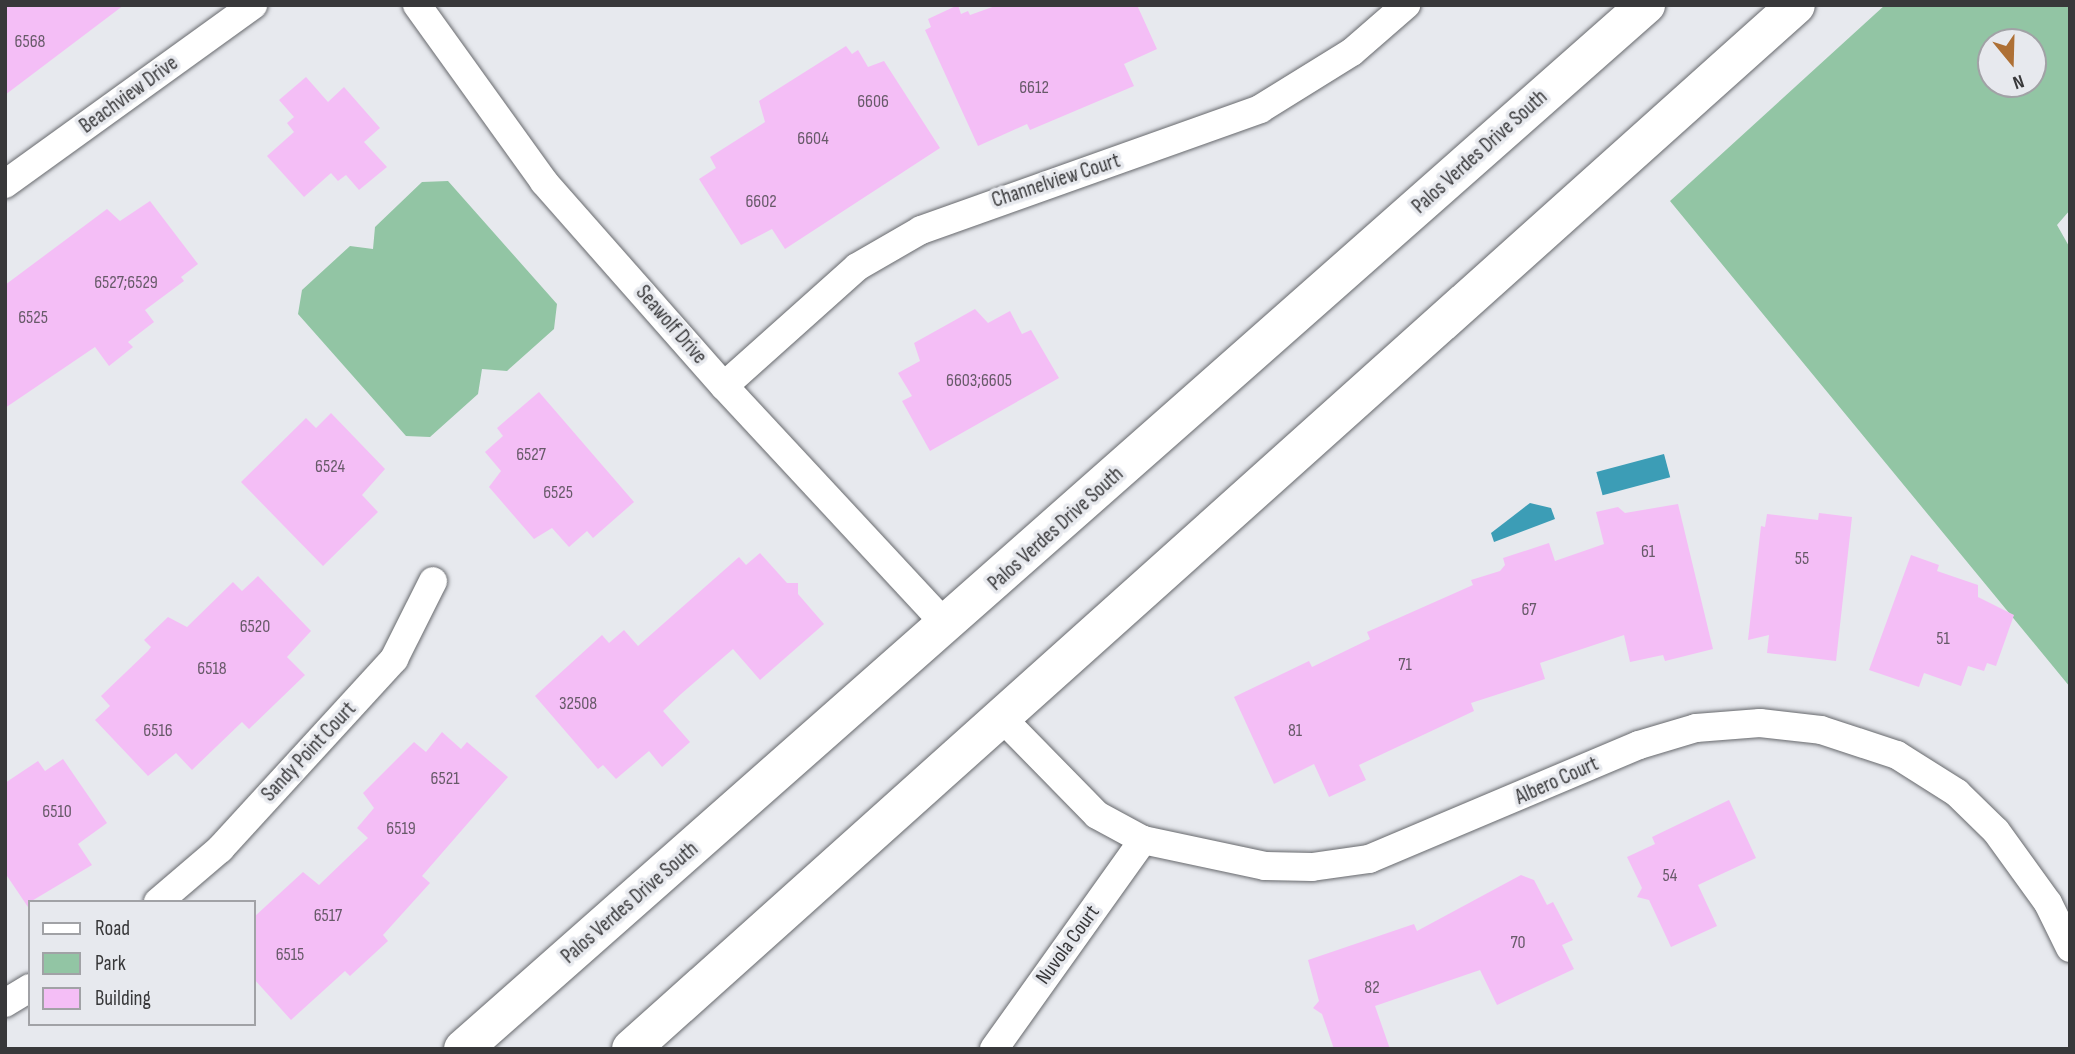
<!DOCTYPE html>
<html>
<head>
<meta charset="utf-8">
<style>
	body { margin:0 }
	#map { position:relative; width:2075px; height:1054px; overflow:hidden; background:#e7e9ee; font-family:"Sofia Sans Condensed",sans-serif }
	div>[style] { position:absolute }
	.green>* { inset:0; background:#92c5a4 }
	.water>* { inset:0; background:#3c9db6; transform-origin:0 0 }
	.building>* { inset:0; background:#f4bef6 }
	.roads { filter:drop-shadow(0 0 2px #67696d) drop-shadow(0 0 2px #67696d) }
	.street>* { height:28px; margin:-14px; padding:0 14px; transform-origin:14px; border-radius:14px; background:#fff }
	.primary>* { height:38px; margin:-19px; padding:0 19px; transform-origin:19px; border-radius:19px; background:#fff }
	span { translate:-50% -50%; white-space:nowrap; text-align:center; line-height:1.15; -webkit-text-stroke:7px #e7e9ee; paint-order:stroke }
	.number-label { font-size:18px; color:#675a69 }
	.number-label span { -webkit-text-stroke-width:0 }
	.street-label { font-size:21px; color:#38383a }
	.frame { position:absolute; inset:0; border:7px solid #38383a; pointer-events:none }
	.legend { position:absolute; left:28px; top:900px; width:228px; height:126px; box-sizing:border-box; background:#e7e9ee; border:2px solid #a1a2a6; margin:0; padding:9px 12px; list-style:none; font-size:21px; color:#38383a }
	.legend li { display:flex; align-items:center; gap:14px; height:35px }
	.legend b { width:35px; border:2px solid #a1a2a6 }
	.north { position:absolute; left:1977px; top:28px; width:70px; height:70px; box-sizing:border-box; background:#e7e9ee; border:2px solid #a1a2a6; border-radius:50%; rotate:161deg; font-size:19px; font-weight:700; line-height:28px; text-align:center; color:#38383a }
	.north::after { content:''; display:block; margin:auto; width:24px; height:32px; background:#ae7035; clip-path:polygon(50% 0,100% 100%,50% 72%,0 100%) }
</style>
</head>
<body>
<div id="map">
	<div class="green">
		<i style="clip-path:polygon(evenodd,1885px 5px,2070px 5px,2070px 210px,2057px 225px,2070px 248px,2070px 687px,1670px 201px,1885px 5px,1991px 42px,2033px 42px,2033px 84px,1991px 84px,1991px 42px)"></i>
		<i style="clip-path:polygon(448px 181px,557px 304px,554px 329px,507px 371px,482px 369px,478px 394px,430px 437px,406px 436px,298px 314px,302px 290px,350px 246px,373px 249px,375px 227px,422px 182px)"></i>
	</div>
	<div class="water">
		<i style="left:1664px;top:454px;width:24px;height:70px;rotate:75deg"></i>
		<i style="clip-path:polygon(1530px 503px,1551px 508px,1555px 519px,1494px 542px,1491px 533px)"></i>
	</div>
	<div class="building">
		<i style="clip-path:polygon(5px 5px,124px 5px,5px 95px)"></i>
		<i style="clip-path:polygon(958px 5px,961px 14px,968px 11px,970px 15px,998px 5px,1137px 5px,1157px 49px,1124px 64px,1134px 86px,1030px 130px,1027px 124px,978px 146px,925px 30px,931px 27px,928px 19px)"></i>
		<i style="clip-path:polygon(846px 46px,852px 54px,858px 50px,868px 67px,884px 61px,940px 148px,785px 249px,772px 229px,741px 245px,699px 179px,716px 168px,710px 157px,765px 122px,759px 101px)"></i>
		<i style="clip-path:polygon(306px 77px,328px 102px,344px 87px,380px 128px,364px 142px,387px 167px,359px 190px,346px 175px,338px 181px,331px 173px,304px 197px,267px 156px,294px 132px,287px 123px,294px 117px,279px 100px)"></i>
		<i style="clip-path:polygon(150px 201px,198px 264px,181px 277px,184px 281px,145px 310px,154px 322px,128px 342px,133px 347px,109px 366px,95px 347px,5px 408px,5px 285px,107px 209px,120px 221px)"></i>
		<i style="clip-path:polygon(975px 309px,988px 323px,1010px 311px,1022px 334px,1031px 330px,1059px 378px,930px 451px,902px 401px,912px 396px,898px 373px,920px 361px,914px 343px)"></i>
		<i style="clip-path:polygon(539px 392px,634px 502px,593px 538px,587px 531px,569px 547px,552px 528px,534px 539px,489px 487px,501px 471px,485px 452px,503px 436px,497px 428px)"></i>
		<i style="clip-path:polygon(331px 413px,385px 469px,362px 495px,378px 512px,323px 566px,241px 482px,306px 418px,316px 428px)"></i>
		<i style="clip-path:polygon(1678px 504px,1713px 649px,1665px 661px,1663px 655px,1630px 662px,1624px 635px,1540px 663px,1545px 679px,1471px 703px,1474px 711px,1359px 765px,1366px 780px,1329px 797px,1314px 764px,1274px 784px,1234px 697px,1309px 661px,1312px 667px,1370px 639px,1367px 632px,1473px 585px,1471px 580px,1500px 571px,1505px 565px,1503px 558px,1549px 543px,1555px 561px,1604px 544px,1596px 512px,1618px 507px,1625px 513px)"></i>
		<i style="clip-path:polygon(1819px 513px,1852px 517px,1836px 661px,1767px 653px,1769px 635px,1748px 640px,1761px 526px,1765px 527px,1767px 514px,1818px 520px)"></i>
		<i style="clip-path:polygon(760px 553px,787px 583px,798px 583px,798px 594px,824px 624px,760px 680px,733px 649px,681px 694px,663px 711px,690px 742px,662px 767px,649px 751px,616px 779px,603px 765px,598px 769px,535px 696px,602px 635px,609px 643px,624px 630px,638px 646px,739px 557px,746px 565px)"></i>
		<i style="clip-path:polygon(1911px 555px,1939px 565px,1937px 571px,1978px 585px,1978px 597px,2014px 615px,1996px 666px,1987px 663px,1984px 671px,1968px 666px,1961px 686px,1924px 673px,1919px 687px,1869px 670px)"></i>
		<i style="clip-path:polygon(258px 576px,311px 631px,287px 657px,305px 675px,249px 729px,242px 722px,192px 770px,176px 753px,148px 776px,95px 720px,110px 706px,101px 696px,148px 651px,151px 647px,144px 640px,168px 617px,187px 627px,233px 582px,242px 591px)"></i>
		<i style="clip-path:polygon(442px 732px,461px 749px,467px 742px,508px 777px,422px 876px,430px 883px,383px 935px,388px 941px,350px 976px,345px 971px,291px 1020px,254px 979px,254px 917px,303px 872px,319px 885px,368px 838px,357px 828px,374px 808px,363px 793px,414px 742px,426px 752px)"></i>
		<i style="clip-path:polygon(63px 759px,107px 823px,78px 844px,92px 865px,30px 902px,28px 907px,5px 873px,5px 783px,38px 761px,45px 771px)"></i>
		<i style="clip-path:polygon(1729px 800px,1756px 858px,1698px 885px,1717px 926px,1671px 947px,1649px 900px,1637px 897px,1642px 888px,1627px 857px,1655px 844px,1652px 837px)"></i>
		<i style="clip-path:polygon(1521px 875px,1534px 880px,1547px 905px,1553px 902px,1573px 940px,1562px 945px,1574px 969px,1497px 1005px,1480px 970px,1375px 1006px,1390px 1049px,1334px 1049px,1322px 1014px,1313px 1008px,1319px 1001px,1308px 960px,1414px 924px,1417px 931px)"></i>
	</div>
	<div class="roads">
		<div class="street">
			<i style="left:417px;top:5px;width:218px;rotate:54.3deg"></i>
			<i style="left:544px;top:182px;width:272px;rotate:48.6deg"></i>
			<i style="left:724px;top:386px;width:328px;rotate:47.1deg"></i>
			<i style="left:5px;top:184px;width:306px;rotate:-35.8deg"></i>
			<i style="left:724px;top:386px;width:178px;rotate:-41.8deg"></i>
			<i style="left:857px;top:267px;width:74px;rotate:-30deg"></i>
			<i style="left:921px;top:230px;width:360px;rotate:-19.6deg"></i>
			<i style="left:1260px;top:109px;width:108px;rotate:-31.8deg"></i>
			<i style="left:1352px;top:52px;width:72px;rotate:-41deg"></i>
			<i style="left:1003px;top:719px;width:134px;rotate:45.6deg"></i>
			<i style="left:1097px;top:815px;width:52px;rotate:28.5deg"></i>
			<i style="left:1143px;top:840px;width:125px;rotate:12deg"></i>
			<i style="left:1265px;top:866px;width:47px;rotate:1.2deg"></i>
			<i style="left:1312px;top:867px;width:58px;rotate:-8deg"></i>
			<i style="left:1369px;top:859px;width:293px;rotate:-22.9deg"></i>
			<i style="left:1639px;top:745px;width:59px;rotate:-16.6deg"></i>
			<i style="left:1696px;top:728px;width:64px;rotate:-4.5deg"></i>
			<i style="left:1760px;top:723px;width:61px;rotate:6.5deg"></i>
			<i style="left:1821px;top:730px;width:80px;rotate:18.2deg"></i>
			<i style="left:1897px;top:755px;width:71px;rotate:32.3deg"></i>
			<i style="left:1957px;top:793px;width:54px;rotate:44.3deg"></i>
			<i style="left:1996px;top:831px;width:89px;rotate:54.2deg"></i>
			<i style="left:2048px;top:903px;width:50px;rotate:63.9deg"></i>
			<i style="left:158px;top:902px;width:82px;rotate:-40.5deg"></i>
			<i style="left:220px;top:849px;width:258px;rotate:-47.5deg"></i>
			<i style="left:394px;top:659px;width:87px;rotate:-63.4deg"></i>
			<i style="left:5px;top:1003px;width:29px;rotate:-31deg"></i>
			<i style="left:994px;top:1049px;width:257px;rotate:-54.5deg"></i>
		</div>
		<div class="primary">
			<i style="left:463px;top:1049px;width:1578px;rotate:-41.43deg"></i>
			<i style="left:631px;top:1049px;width:1564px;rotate:-41.86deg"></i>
		</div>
	</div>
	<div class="number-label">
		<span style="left:30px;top:42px">6568</span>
		<span style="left:1034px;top:88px">6612</span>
		<span style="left:873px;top:102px">6606</span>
		<span style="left:813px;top:139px">6604</span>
		<span style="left:761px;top:202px">6602</span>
		<span style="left:126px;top:283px">6527;6529</span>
		<span style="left:33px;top:318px">6525</span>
		<span style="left:979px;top:381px">6603;6605</span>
		<span style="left:531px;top:455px">6527</span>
		<span style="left:330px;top:467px">6524</span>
		<span style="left:558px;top:493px">6525</span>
		<span style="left:1648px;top:552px">61</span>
		<span style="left:1802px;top:559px">55</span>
		<span style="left:1529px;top:610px">67</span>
		<span style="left:255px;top:627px">6520</span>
		<span style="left:1943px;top:639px">51</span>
		<span style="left:1405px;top:665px">71</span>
		<span style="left:212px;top:669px">6518</span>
		<span style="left:578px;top:704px">32508</span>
		<span style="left:158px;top:731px">6516</span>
		<span style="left:1295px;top:731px">81</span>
		<span style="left:445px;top:779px">6521</span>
		<span style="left:57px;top:812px">6510</span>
		<span style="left:401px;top:829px">6519</span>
		<span style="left:1670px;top:876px">54</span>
		<span style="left:328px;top:916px">6517</span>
		<span style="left:1518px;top:943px">70</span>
		<span style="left:290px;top:955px">6515</span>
		<span style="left:1372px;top:988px">82</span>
	</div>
	<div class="street-label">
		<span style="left:129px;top:95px;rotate:-36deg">Beachview Drive</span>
		<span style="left:1480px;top:152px;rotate:-42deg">Palos Verdes Drive South</span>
		<span style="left:1056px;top:181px;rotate:-18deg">Channelview Court</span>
		<span style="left:671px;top:325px;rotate:49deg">Seawolf Drive</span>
		<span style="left:1056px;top:529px;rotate:-42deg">Palos Verdes Drive South</span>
		<span style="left:309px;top:752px;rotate:-47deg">Sandy Point Court</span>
		<span style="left:1557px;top:781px;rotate:-24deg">Albero Court</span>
		<span style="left:630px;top:903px;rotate:-41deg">Palos Verdes Drive South</span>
		<span style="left:1068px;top:945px;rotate:-54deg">Nuvola Court</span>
	</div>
	<div class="frame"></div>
	<ul class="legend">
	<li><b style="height:9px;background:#fff"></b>Road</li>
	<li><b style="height:19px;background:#92c5a4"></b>Park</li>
	<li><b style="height:19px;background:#f4bef6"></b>Building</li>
	</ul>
	<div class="north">N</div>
</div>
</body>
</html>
